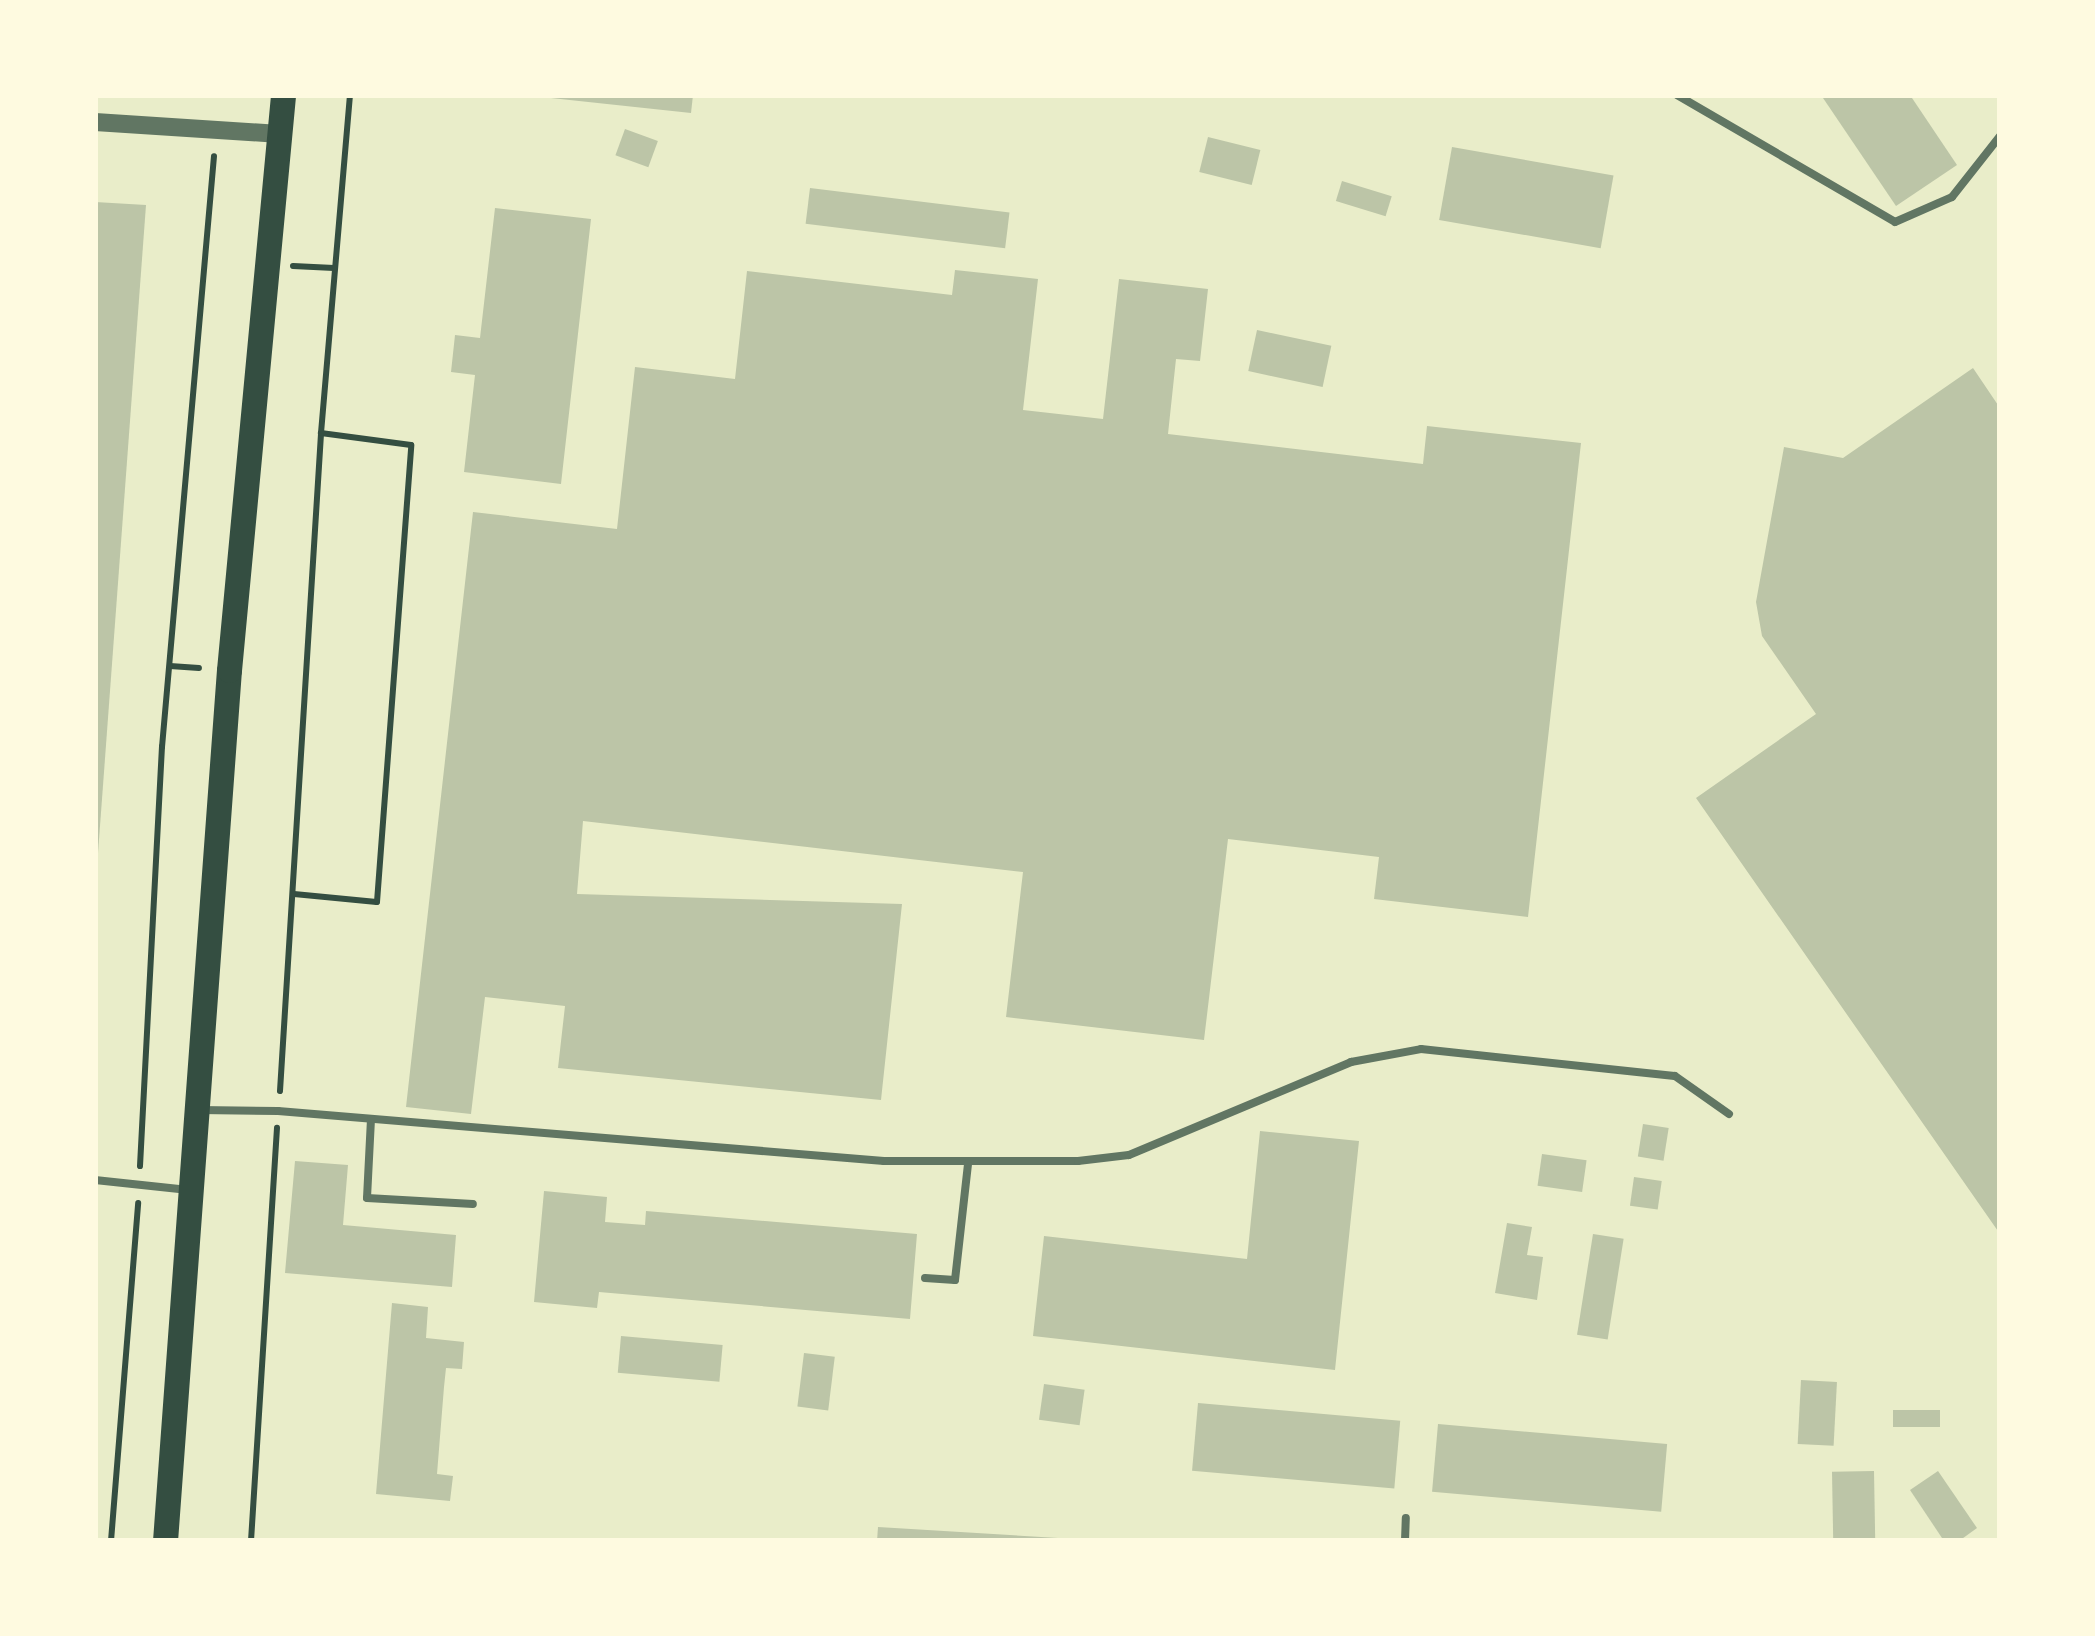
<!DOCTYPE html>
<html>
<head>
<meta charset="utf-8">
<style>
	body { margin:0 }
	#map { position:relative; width:2095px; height:1636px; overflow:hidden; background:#e9edc9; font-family:"PT Sans",sans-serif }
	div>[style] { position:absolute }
	.building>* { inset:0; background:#bcc5a7; transform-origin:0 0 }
	.path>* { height:6px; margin:-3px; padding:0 3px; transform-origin:3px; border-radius:3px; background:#344e41 }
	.service>* { height:8px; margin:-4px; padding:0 4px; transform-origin:4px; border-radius:4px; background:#617663 }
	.tertiary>* { height:18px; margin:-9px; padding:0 9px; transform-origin:9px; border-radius:9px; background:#617663 }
	.primary>* { height:25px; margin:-12.5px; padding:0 12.5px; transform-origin:12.5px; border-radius:12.5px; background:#344e41 }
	span { translate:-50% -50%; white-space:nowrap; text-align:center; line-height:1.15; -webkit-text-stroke:10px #fefae0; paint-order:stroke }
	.frame { position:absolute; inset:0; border:98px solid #fefae0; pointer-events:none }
</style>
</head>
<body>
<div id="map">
	<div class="building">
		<i style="clip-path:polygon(523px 95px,693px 95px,691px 113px)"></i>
		<i style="clip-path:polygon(1821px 95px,1910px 95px,1957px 165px,1896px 206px)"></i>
		<i style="left:625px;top:129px;width:35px;height:28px;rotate:20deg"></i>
		<i style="left:1208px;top:137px;width:54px;height:36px;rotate:14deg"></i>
		<i style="left:1452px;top:147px;width:164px;height:74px;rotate:10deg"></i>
		<i style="left:1342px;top:181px;width:52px;height:21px;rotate:17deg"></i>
		<i style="left:810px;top:188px;width:201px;height:36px;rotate:7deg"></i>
		<i style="clip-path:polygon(95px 202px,146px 205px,98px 853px,95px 853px)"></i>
		<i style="clip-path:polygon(495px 208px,591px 219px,561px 484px,464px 472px,475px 375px,451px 372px,455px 335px,480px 338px)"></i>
		<i style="clip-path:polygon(955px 270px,1038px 279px,1023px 410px,1103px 419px,1119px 279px,1208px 289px,1200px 361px,1176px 359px,1168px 434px,1423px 464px,1427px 426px,1581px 443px,1528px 917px,1374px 899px,1379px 857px,1228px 839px,1204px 1040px,1006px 1017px,1023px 872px,583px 821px,577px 894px,902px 904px,881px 1100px,558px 1068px,565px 1006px,485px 997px,471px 1114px,406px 1107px,473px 512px,617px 529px,635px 367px,735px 379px,747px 271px,952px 295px)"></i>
		<i style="left:1257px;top:330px;width:76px;height:42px;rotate:12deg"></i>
		<i style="clip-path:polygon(1973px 368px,2000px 408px,2000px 1234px,1696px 798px,1816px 714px,1762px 636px,1756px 602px,1784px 447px,1843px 458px)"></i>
		<i style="left:1643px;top:1124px;width:26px;height:33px;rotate:9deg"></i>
		<i style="clip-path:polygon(1260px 1131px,1359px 1141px,1335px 1370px,1033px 1336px,1044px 1236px,1247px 1259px)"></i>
		<i style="left:1542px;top:1154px;width:45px;height:32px;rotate:8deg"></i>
		<i style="clip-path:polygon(295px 1161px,348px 1165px,343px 1225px,456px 1235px,452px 1287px,285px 1273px)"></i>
		<i style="left:1634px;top:1177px;width:28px;height:29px;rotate:8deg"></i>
		<i style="clip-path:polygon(544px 1191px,607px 1197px,605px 1222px,645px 1225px,646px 1211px,917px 1234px,910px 1319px,599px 1292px,597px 1308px,534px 1302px)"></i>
		<i style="clip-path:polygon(1507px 1223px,1532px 1227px,1527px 1255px,1543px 1257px,1537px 1300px,1495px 1293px)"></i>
		<i style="left:1593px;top:1234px;width:31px;height:102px;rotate:9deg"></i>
		<i style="clip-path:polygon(392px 1303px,428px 1307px,426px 1338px,464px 1342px,462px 1369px,446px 1368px,444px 1387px,437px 1474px,453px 1476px,450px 1501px,376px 1494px)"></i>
		<i style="left:621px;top:1336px;width:102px;height:37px;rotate:5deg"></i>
		<i style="left:804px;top:1353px;width:31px;height:54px;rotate:7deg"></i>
		<i style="left:1801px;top:1380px;width:36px;height:64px;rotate:3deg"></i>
		<i style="left:1044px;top:1384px;width:41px;height:36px;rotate:8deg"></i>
		<i style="left:1198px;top:1403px;width:203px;height:68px;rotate:5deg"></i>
		<i style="left:1893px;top:1410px;width:47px;height:17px"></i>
		<i style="left:1438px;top:1424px;width:230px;height:68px;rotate:5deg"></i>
		<i style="left:1874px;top:1471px;width:70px;height:42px;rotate:89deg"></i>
		<i style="clip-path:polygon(1938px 1471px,1977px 1528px,1959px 1541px,1944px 1541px,1910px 1490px)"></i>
		<i style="clip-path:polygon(878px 1527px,1058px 1538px,1058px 1541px,877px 1541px)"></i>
	</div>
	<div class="path">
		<i style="left:2000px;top:95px;width:1px;rotate:90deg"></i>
		<i style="left:293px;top:266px;width:41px;rotate:2.8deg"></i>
		<i style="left:2000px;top:327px;width:3px;rotate:90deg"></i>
		<i style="left:170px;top:666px;width:29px;rotate:4deg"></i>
		<i style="left:294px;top:894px;width:83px;rotate:5.5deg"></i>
		<i style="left:377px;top:902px;width:458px;rotate:-85.7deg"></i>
		<i style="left:411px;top:445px;width:91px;rotate:-172.4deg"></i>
		<i style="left:280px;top:1091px;width:659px;rotate:-86.43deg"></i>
		<i style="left:321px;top:433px;width:339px;rotate:-85.1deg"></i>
		<i style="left:140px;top:1166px;width:420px;rotate:-87deg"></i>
		<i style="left:162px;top:747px;width:593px;rotate:-84.97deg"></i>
		<i style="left:111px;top:1541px;width:339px;rotate:-85.4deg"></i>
		<i style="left:251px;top:1541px;width:414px;rotate:-86.4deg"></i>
	</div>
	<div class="service">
		<i style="left:1677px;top:95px;width:252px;rotate:30.2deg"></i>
		<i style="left:1895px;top:222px;width:62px;rotate:-23.7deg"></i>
		<i style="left:1952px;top:197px;width:78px;rotate:-51.8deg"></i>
		<i style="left:199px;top:1110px;width:79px;rotate:0.7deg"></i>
		<i style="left:278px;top:1111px;width:608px;rotate:4.72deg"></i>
		<i style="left:884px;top:1161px;width:194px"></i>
		<i style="left:1078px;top:1161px;width:51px;rotate:-6.7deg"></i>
		<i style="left:1129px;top:1155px;width:241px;rotate:-22.7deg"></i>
		<i style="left:1351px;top:1062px;width:71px;rotate:-10.5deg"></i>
		<i style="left:1421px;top:1049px;width:255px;rotate:6.1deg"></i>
		<i style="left:1675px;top:1076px;width:66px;rotate:35.1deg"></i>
		<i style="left:371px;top:1119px;width:79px;rotate:92.9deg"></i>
		<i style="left:367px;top:1198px;width:106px;rotate:3.2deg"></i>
		<i style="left:95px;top:1180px;width:94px;rotate:6.1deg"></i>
		<i style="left:925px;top:1278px;width:30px;rotate:4deg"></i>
		<i style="left:955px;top:1280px;width:117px;rotate:-83.6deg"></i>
		<i style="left:1405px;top:1541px;width:23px;rotate:-88deg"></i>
	</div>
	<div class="tertiary">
		<i style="left:95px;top:122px;width:185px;rotate:3.7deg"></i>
	</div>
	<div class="primary">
		<i style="left:165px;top:1541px;width:873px;rotate:-85.8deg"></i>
		<i style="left:229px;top:670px;width:578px;rotate:-84.63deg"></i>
	</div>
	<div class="frame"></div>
</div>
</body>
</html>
